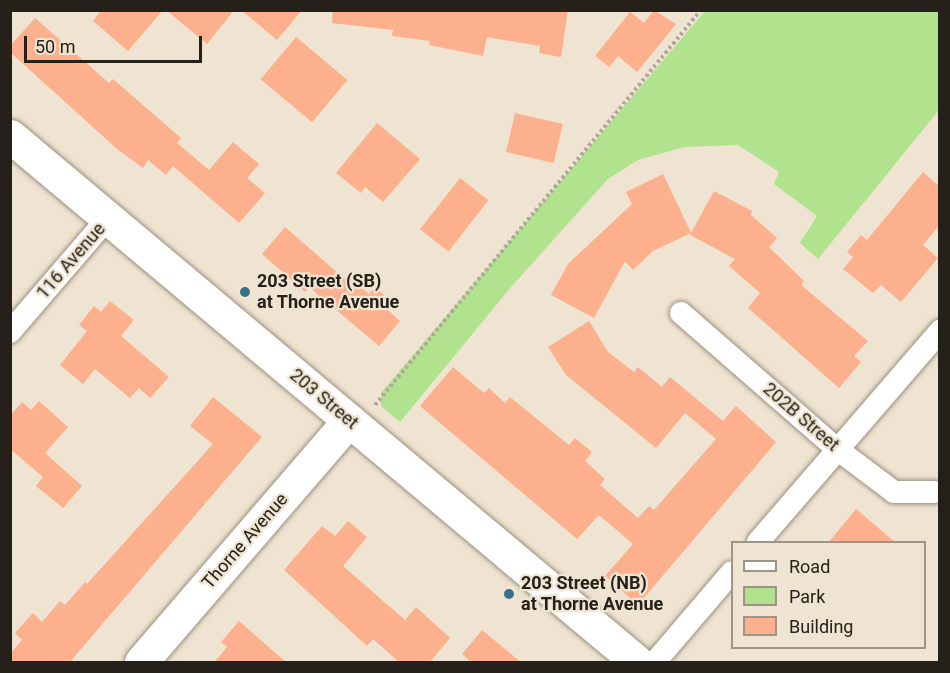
<!DOCTYPE html>
<html>
<head>
<meta charset="utf-8">
<style>
	body { margin:0 }
	#map { position:relative; width:950px; height:673px; overflow:hidden; background:#efe3d1; font-family:Roboto,sans-serif }
	div>[style] { position:absolute }
	.green>* { inset:0; background:#b1e28d }
	.building>* { inset:0; background:#fcb08e; transform-origin:0 0 }
	.path>* { height:4px; margin-top:-2px; transform-origin:0; background:repeating-linear-gradient(90deg,#b1a899 0 3px,transparent 0 6px) }
	.roads { filter:drop-shadow(0 0 2px #9b907f) drop-shadow(0 0 2px #9b907f) }
	.street>* { height:22px; margin:-11px; padding:0 11px; transform-origin:11px; border-radius:11px; background:#fff }
	.secondary>* { height:33px; margin:-16.5px; padding:0 16.5px; transform-origin:16.5px; border-radius:16.5px; background:#fff }
	.dots>* { width:16px; height:16px; translate:-50% -50%; box-sizing:border-box; border:3px solid #efe3d1; border-radius:50% }
	span { translate:-50% -50%; white-space:nowrap; text-align:center; line-height:1.15; -webkit-text-stroke:4.5px #efe3d1; paint-order:stroke }
	.street-label { font-size:18px; color:#25211a }
	.poi-label { font-size:18px; color:#25211a; font-weight:700 }
	.left { translate:0 -50%; text-align:left }
	.frame { position:absolute; inset:0; border:12px solid #25211a; pointer-events:none }
	.legend { position:absolute; left:731px; top:541px; width:195px; height:108px; box-sizing:border-box; background:#efe3d1; border:2px solid #9e9588; margin:0; padding:8px 10px; list-style:none; font-size:18px; color:#25211a }
	.legend li { display:flex; align-items:center; gap:12px; height:30px }
	.legend b { width:30px; border:2px solid #9e9588 }
	.scale { position:absolute; left:24px; top:36px; width:178px; height:27px; box-sizing:border-box; border:3px solid #25211a; border-top:0; padding-left:8px; font-size:18px; line-height:21px; white-space:nowrap; color:#25211a; -webkit-text-stroke:4px #efe3d1; paint-order:stroke }
</style>
</head>
<body>
<div id="map">
	<div class="green">
		<i style="clip-path:polygon(705px 11px,939px 11px,939px 110px,818px 259px,800px 243px,817px 216px,774px 184px,779px 172px,738px 145px,684px 147px,638px 160px,608px 179px,511px 287px,400px 422px,381px 406px,381px 393px)"></i>
	</div>
	<div class="building">
		<i style="clip-path:polygon(101px 10px,163px 10px,128px 51px,93px 21px)"></i>
		<i style="clip-path:polygon(166px 10px,234px 10px,207px 44px)"></i>
		<i style="clip-path:polygon(241px 10px,302px 10px,277px 40px)"></i>
		<i style="clip-path:polygon(333px 10px,568px 10px,561px 57px,539px 53px,540px 46px,487px 37px,483px 56px,429px 45px,430px 41px,392px 36px,393px 30px,332px 23px)"></i>
		<i style="clip-path:polygon(654px 10px,676px 24px,637px 72px,618px 56px,609px 67px,595px 56px,630px 12px,644px 23px)"></i>
		<i style="clip-path:polygon(35px 18px,109px 83px,113px 79px,181px 138px,177px 143px,209px 170px,233px 142px,259px 164px,247px 178px,265px 193px,239px 223px,173px 166px,166px 175px,148px 160px,143px 168px,117px 149px,10px 52px,10px 46px)"></i>
		<i style="left:296px;top:37px;width:67px;height:55px;rotate:40deg"></i>
		<i style="left:515px;top:113px;width:49px;height:40px;rotate:13deg"></i>
		<i style="clip-path:polygon(377px 123px,420px 159px,383px 202px,365px 187px,361px 193px,336px 173px)"></i>
		<i style="clip-path:polygon(923px 172px,939px 186px,939px 226px,923px 245px,938px 258px,901px 302px,881px 285px,873px 293px,843px 269px,853px 257px,847px 252px,861px 235px,867px 240px)"></i>
		<i style="clip-path:polygon(663px 174px,691px 233px,653px 251px,633px 270px,625px 261px,594px 318px,551px 295px,568px 264px,632px 204px,626px 192px)"></i>
		<i style="left:460px;top:178px;width:36px;height:65px;rotate:38deg"></i>
		<i style="clip-path:polygon(714px 191px,752px 211px,751px 215px,777px 238px,769px 247px,804px 281px,801px 285px,868px 341px,854px 356px,861px 362px,839px 388px,748px 308px,760px 293px,729px 266px,735px 259px,690px 235px)"></i>
		<i style="clip-path:polygon(285px 227px,347px 281px,350px 277px,369px 294px,375px 287px,393px 303px,388px 310px,400px 321px,379px 346px,309px 287px,305px 292px,262px 254px)"></i>
		<i style="clip-path:polygon(110px 301px,134px 320px,121px 336px,169px 377px,150px 398px,139px 388px,130px 398px,95px 369px,83px 384px,60px 365px,87px 331px,79px 325px,94px 306px,101px 312px)"></i>
		<i style="clip-path:polygon(589px 321px,608px 352px,634px 372px,638px 367px,662px 387px,670px 377px,723px 421px,736px 406px,776px 442px,638px 605px,605px 576px,633px 544px,599px 515px,577px 539px,420px 406px,453px 367px,484px 393px,489px 388px,505px 403px,510px 397px,569px 445px,575px 438px,592px 452px,585px 461px,605px 479px,600px 485px,638px 518px,649px 506px,654px 510px,716px 439px,685px 413px,656px 448px,566px 375px,548px 347px)"></i>
		<i style="clip-path:polygon(213px 397px,262px 437px,69px 663px,10px 663px,10px 654px,22px 640px,15px 633px,33px 613px,42px 622px,60px 601px,65px 605px,85px 582px,87px 584px,213px 444px,190px 426px)"></i>
		<i style="clip-path:polygon(39px 401px,68px 427px,45px 453px,82px 486px,63px 508px,36px 486px,43px 477px,10px 449px,10px 416px,22px 402px,31px 410px)"></i>
		<i style="clip-path:polygon(856px 509px,896px 543px,828px 543px)"></i>
		<i style="clip-path:polygon(348px 521px,367px 537px,343px 566px,405px 620px,416px 607px,450px 638px,429px 663px,400px 663px,373px 639px,367px 646px,284px 570px,322px 526px,335px 536px)"></i>
		<i style="clip-path:polygon(239px 621px,287px 663px,214px 663px,227px 647px,221px 642px)"></i>
		<i style="clip-path:polygon(482px 630px,522px 663px,472px 663px,462px 654px)"></i>
	</div>
	<div class="path">
		<i style="left:375px;top:405px;width:512px;rotate:-50.47deg"></i>
	</div>
	<div class="roads">
		<div class="street">
			<i style="left:681px;top:313px;width:207px;rotate:41.1deg"></i>
			<i style="left:837px;top:449px;width:71px;rotate:37deg"></i>
			<i style="left:894px;top:492px;width:40px"></i>
			<i style="left:10px;top:332px;width:150px;rotate:-49.3deg"></i>
			<i style="left:758px;top:542px;width:279px;rotate:-49.2deg"></i>
			<i style="left:655px;top:662px;width:118px;rotate:-49.5deg"></i>
		</div>
		<div class="secondary">
			<i style="left:10px;top:136px;width:818px;rotate:39.99deg"></i>
			<i style="left:141px;top:662px;width:319px;rotate:-49.3deg"></i>
		</div>
	</div>
	<div class="dots">
		<i style="left:245px;top:292px;background:#38718a"></i>
		<i style="left:509px;top:594px;background:#38718a"></i>
	</div>
	<div class="street-label">
		<span style="left:71px;top:261px;rotate:-49deg">116 Avenue</span>
		<span style="left:324px;top:399px;rotate:40deg">203 Street</span>
		<span style="left:801px;top:417px;rotate:41deg">202B Street</span>
		<span style="left:245px;top:541px;rotate:-49deg">Thorne Avenue</span>
	</div>
	<div class="poi-label">
		<span class="left" style="left:257px;top:292px">203 Street (SB)<br>at Thorne Avenue</span>
		<span class="left" style="left:521px;top:594px">203 Street (NB)<br>at Thorne Avenue</span>
	</div>
	<div class="frame"></div>
	<ul class="legend">
	<li><b style="height:8px;background:#fff"></b>Road</li>
	<li><b style="height:16px;background:#b1e28d"></b>Park</li>
	<li><b style="height:16px;background:#fcb08e"></b>Building</li>
	</ul>
	<div class="scale">50 m</div>
</div>
</body>
</html>
